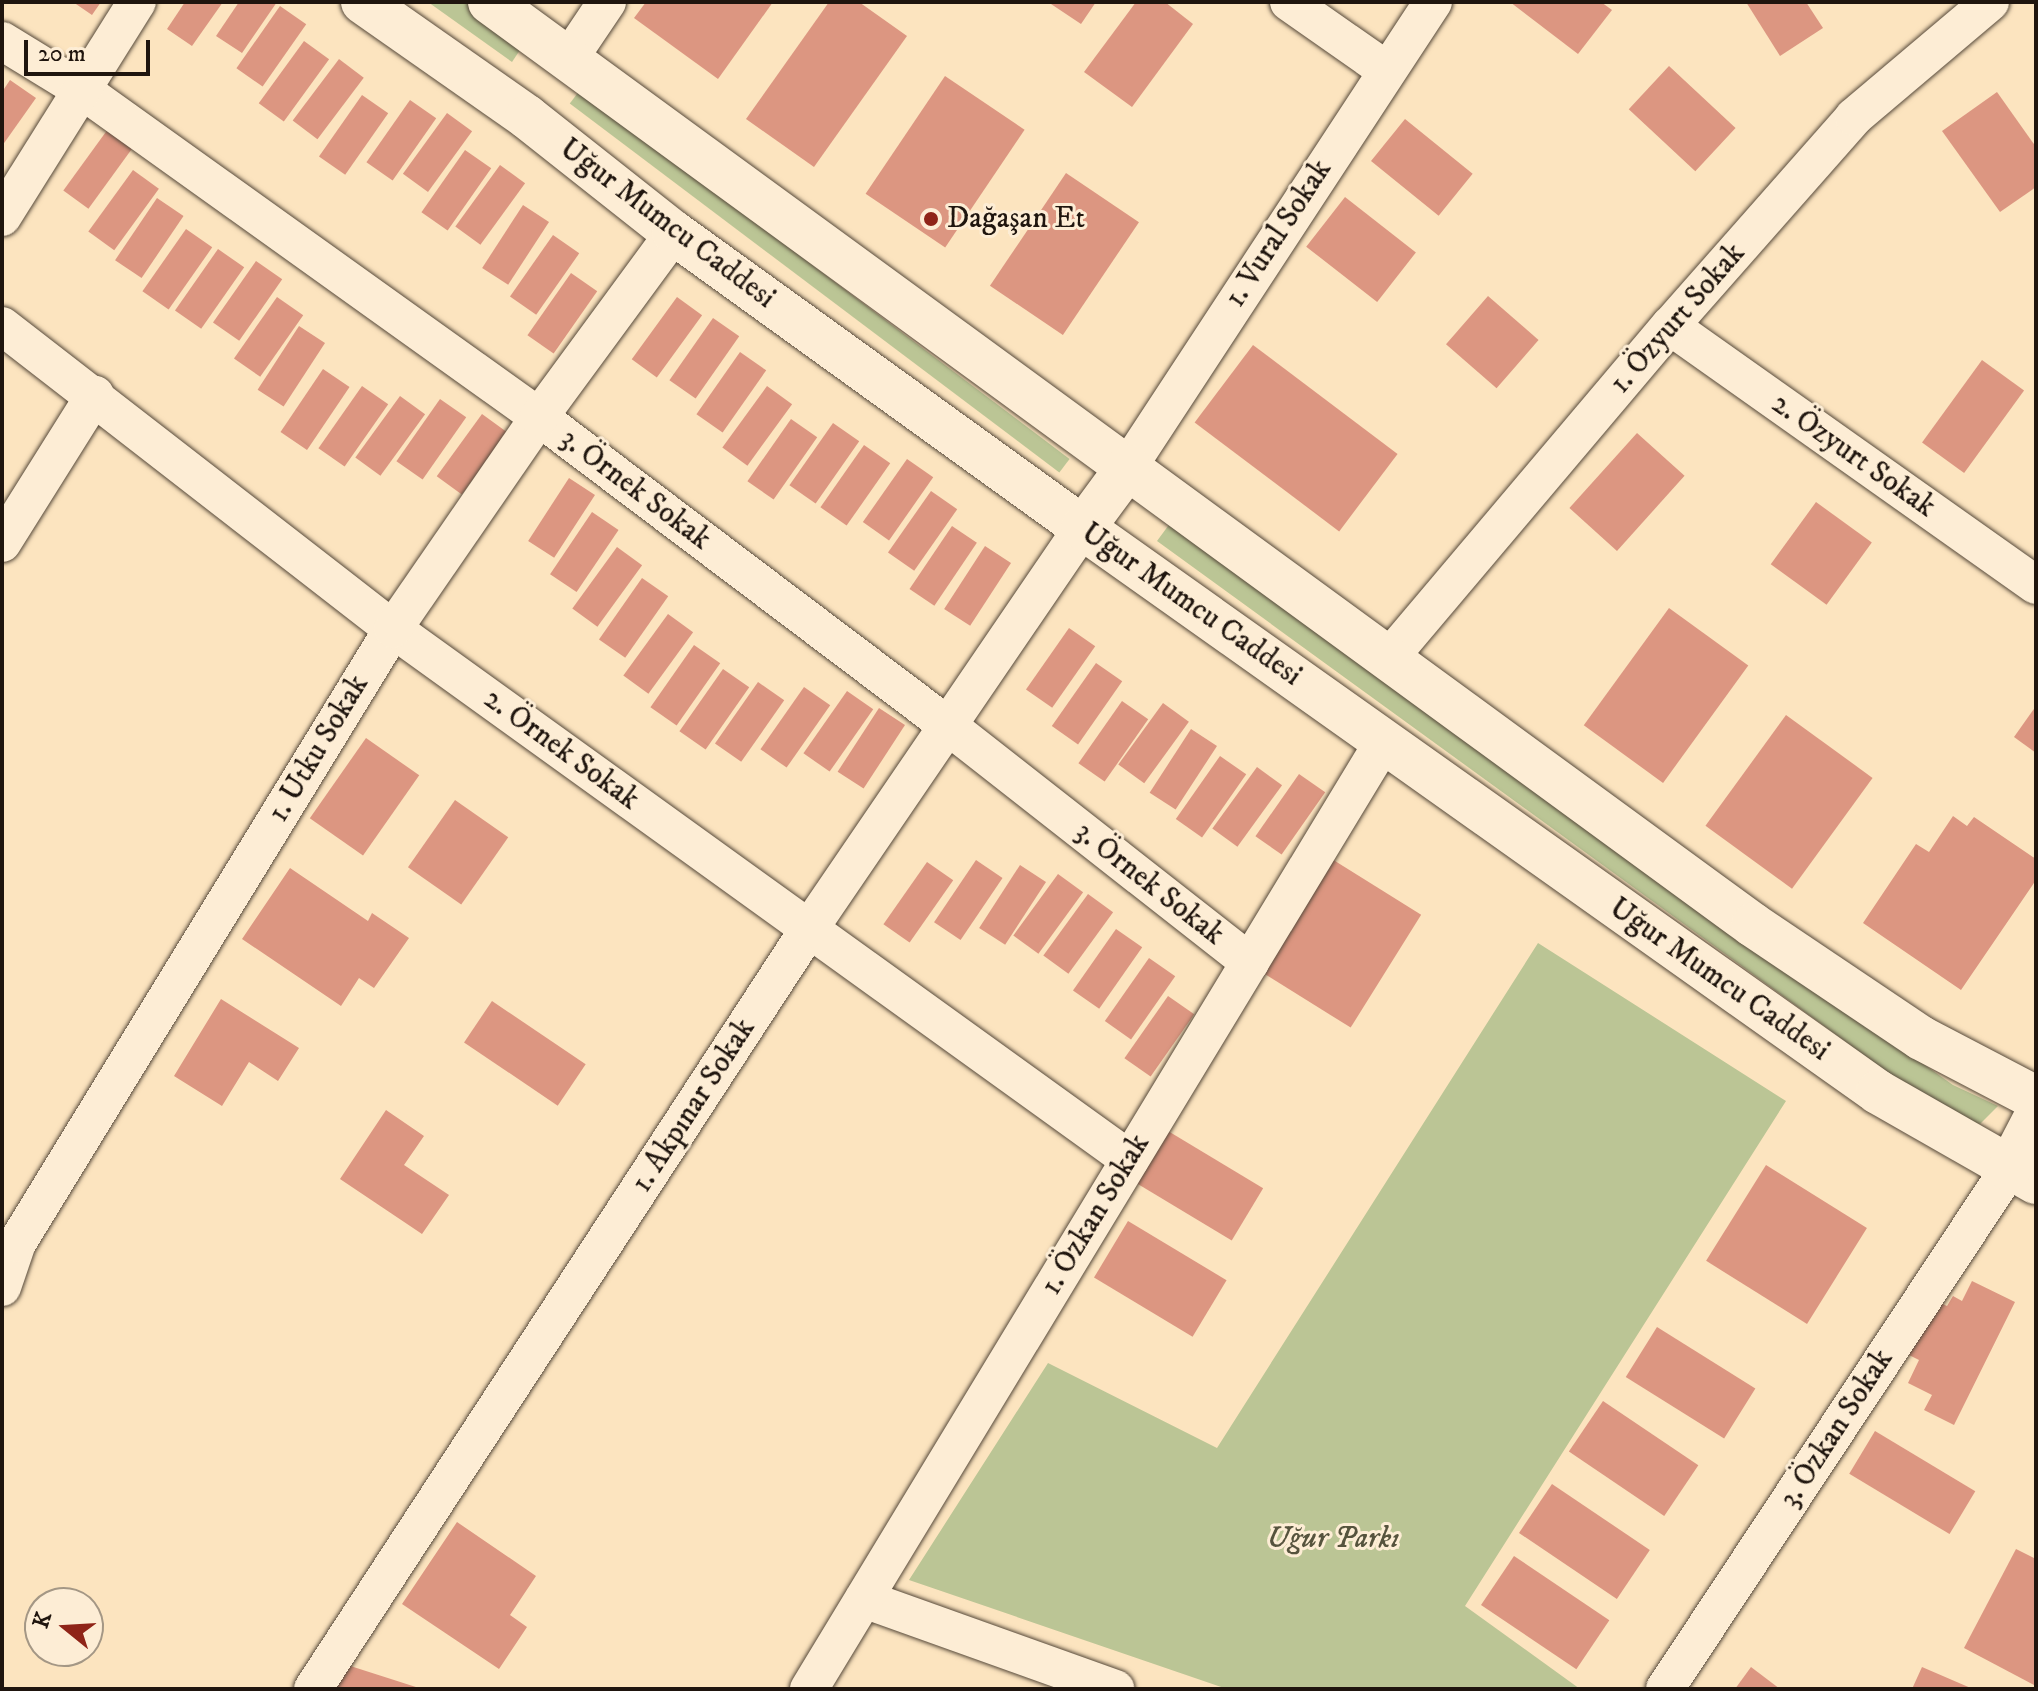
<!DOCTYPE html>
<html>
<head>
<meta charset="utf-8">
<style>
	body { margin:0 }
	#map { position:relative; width:2038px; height:1691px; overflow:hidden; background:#fce4bf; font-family:"IM FELL DW Pica",serif }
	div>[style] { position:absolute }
	.green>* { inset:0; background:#bbc595; transform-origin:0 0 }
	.building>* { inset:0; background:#dc9681; transform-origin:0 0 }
	.roads { filter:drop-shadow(0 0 2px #56493a) drop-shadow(0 0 2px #56493a) }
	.street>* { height:38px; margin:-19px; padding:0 19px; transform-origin:19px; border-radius:19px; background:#fdedd5 }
	.secondary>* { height:44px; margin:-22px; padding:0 22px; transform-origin:22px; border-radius:22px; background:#fdedd5 }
	.dots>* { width:22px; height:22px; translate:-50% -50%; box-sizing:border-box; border:4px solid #fdedd5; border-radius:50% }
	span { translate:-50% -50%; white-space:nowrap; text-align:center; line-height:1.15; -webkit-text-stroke:6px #fdedd5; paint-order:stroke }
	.poi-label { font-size:30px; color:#1f150e }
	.left { translate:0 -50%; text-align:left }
	.street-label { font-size:30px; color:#1f150e }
	.park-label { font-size:30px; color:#56533d; font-style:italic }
	.frame { position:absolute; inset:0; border:4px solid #1f150e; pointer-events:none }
	.north { position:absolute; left:24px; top:1587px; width:80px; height:80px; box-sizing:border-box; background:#fdedd5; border:2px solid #a49785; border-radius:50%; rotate:288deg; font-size:22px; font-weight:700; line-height:32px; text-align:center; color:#1f150e }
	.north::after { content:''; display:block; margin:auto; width:28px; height:36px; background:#8f2418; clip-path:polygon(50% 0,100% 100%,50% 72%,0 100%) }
	.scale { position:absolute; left:24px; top:40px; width:126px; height:36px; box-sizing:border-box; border:4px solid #1f150e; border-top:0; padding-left:10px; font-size:24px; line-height:28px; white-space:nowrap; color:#1f150e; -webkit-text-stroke:6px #fdedd5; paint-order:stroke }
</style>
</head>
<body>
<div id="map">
	<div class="green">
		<i style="clip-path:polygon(428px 2px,466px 2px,524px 44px,512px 62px)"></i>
		<i style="left:580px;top:90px;width:613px;height:17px;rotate:37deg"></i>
		<i style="clip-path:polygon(1171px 522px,1912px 1056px,1953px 1085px,1998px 1106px,1980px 1124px,1964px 1119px,1886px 1071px,1157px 541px)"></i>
		<i style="clip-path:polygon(1538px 943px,1786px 1101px,1465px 1606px,1580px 1689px,1227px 1689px,909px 1580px,1048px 1363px,1217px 1448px)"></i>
	</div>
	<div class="building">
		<i style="clip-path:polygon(73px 2px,101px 2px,92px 15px)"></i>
		<i style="clip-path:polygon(185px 2px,223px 2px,192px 46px,167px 29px)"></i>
		<i style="clip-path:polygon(239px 2px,277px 2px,242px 53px,216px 36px)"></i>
		<i style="clip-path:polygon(646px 2px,773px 2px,718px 79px,634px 18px)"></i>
		<i style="clip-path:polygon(829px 2px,859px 2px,907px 36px,814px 167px,746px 119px)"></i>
		<i style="clip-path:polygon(1048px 2px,1096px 2px,1081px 24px)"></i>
		<i style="clip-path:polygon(1136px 2px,1165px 2px,1193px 24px,1132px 107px,1084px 72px)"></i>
		<i style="clip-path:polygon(1510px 2px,1601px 2px,1612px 10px,1578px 54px)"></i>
		<i style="clip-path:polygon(1746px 2px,1806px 2px,1823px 28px,1780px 56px)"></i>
		<i style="left:280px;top:6px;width:32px;height:76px;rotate:35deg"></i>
		<i style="left:304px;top:41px;width:31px;height:77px;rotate:36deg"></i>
		<i style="left:339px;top:59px;width:31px;height:77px;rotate:37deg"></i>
		<i style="left:1669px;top:66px;width:91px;height:59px;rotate:43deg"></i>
		<i style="left:945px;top:76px;width:96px;height:142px;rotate:34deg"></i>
		<i style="clip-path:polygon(10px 80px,36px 98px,2px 146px,2px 92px)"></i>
		<i style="clip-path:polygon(1997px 92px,2036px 147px,2036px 187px,2000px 212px,1942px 131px)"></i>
		<i style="left:362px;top:95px;width:32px;height:75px;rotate:35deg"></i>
		<i style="left:410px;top:100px;width:32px;height:76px;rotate:35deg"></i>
		<i style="left:447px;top:113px;width:31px;height:75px;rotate:36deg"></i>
		<i style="left:1405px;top:119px;width:87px;height:54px;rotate:39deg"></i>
		<i style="left:108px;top:129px;width:31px;height:76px;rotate:36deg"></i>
		<i style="left:465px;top:150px;width:32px;height:76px;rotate:35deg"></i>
		<i style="left:500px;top:165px;width:31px;height:76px;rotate:36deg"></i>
		<i style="left:133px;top:170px;width:32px;height:76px;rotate:36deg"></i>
		<i style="left:1066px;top:173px;width:88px;height:136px;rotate:34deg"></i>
		<i style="left:1345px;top:197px;width:90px;height:63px;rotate:38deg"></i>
		<i style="left:157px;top:198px;width:32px;height:75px;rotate:34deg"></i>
		<i style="left:523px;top:205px;width:31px;height:75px;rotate:33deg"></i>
		<i style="left:186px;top:229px;width:32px;height:76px;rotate:35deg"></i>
		<i style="left:553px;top:235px;width:32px;height:75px;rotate:35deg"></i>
		<i style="left:218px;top:249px;width:32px;height:75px;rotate:35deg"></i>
		<i style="left:256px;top:261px;width:32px;height:75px;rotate:35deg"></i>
		<i style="left:571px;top:273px;width:32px;height:76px;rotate:35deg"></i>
		<i style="left:1488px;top:296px;width:67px;height:64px;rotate:41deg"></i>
		<i style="left:277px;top:297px;width:32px;height:75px;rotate:35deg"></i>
		<i style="left:677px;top:297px;width:31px;height:77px;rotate:36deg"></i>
		<i style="left:713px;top:318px;width:32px;height:76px;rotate:35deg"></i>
		<i style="left:299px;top:326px;width:31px;height:76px;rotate:33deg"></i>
		<i style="left:1253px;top:345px;width:181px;height:97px;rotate:37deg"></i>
		<i style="left:740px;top:352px;width:32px;height:76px;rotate:35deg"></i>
		<i style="left:1982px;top:360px;width:52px;height:102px;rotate:36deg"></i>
		<i style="left:323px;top:369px;width:32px;height:76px;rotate:34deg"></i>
		<i style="left:362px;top:386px;width:32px;height:76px;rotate:35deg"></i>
		<i style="left:767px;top:386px;width:31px;height:76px;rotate:36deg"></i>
		<i style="left:400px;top:396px;width:31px;height:76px;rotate:36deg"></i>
		<i style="left:440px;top:399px;width:32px;height:76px;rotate:35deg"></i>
		<i style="left:482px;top:414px;width:31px;height:77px;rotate:36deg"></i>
		<i style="left:791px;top:419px;width:32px;height:76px;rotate:35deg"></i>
		<i style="left:833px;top:423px;width:32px;height:76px;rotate:35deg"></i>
		<i style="left:1637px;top:433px;width:64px;height:101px;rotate:42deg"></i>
		<i style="left:864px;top:445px;width:32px;height:76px;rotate:35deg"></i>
		<i style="left:907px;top:459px;width:32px;height:77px;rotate:35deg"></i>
		<i style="left:569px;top:478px;width:31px;height:75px;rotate:33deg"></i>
		<i style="left:931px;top:491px;width:32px;height:75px;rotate:35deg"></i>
		<i style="left:1816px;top:502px;width:69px;height:77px;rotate:36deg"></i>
		<i style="left:592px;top:512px;width:32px;height:75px;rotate:34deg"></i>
		<i style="left:952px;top:526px;width:30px;height:76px;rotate:34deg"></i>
		<i style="left:985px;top:546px;width:31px;height:75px;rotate:33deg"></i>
		<i style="left:617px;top:547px;width:31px;height:76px;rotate:36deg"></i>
		<i style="left:642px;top:578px;width:32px;height:75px;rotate:35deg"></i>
		<i style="left:1669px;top:608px;width:98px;height:145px;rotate:36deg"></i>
		<i style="left:668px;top:614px;width:31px;height:76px;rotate:36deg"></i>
		<i style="left:1069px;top:628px;width:32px;height:75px;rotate:35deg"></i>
		<i style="left:694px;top:645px;width:32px;height:76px;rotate:35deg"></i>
		<i style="left:1096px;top:663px;width:32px;height:77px;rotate:35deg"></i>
		<i style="left:723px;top:669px;width:32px;height:76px;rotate:35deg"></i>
		<i style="left:758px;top:682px;width:32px;height:75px;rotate:35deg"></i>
		<i style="left:804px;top:687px;width:32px;height:76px;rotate:35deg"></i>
		<i style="left:847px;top:691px;width:32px;height:76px;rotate:35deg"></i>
		<i style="left:1122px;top:701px;width:32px;height:76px;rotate:35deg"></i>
		<i style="left:1163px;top:703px;width:32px;height:76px;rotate:36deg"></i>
		<i style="clip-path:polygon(2036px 706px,2036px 753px,2014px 737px)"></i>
		<i style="left:879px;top:708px;width:31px;height:76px;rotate:33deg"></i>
		<i style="left:1786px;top:715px;width:107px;height:137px;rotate:36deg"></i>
		<i style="left:1191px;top:729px;width:31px;height:76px;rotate:33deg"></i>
		<i style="left:366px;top:738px;width:65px;height:98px;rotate:35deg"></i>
		<i style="left:1220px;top:756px;width:32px;height:77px;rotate:35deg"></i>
		<i style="left:1257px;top:767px;width:31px;height:76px;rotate:36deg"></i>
		<i style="left:1299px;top:774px;width:32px;height:76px;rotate:35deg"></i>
		<i style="left:455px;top:800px;width:65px;height:82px;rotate:35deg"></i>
		<i style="clip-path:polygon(1953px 816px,1967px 826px,1974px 817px,2036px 859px,2036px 880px,1961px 990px,1863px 923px,1916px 844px,1929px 852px)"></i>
		<i style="left:1327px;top:856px;width:111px;height:133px;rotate:32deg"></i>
		<i style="left:976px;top:860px;width:32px;height:75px;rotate:34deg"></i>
		<i style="left:927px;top:862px;width:32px;height:76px;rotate:35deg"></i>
		<i style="left:1020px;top:865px;width:31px;height:75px;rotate:33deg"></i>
		<i style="clip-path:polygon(290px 868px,368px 921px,372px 913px,409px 938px,374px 988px,359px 978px,341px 1006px,242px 939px)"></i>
		<i style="left:1058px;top:874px;width:31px;height:76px;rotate:36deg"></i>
		<i style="left:1088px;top:894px;width:31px;height:76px;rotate:36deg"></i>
		<i style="left:1116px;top:929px;width:32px;height:75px;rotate:35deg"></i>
		<i style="left:1149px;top:958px;width:32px;height:77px;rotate:35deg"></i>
		<i style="left:1168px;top:996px;width:32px;height:76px;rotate:35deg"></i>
		<i style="clip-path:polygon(221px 999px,299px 1048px,278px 1081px,249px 1062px,222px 1106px,174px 1076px)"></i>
		<i style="left:492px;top:1001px;width:113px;height:50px;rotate:34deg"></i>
		<i style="clip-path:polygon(386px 1110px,424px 1136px,404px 1165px,449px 1195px,422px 1234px,340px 1179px)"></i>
		<i style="left:1168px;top:1131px;width:111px;height:61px;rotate:31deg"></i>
		<i style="left:1766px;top:1165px;width:119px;height:113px;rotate:32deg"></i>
		<i style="left:1128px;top:1221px;width:115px;height:66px;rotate:31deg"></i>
		<i style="clip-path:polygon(1972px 1281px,2015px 1302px,1954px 1425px,1924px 1410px,1932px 1395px,1908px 1383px,1919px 1360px,1909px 1355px,1936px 1301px,1947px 1306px,1953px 1296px,1962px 1301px)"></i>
		<i style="left:1657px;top:1327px;width:116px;height:59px;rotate:32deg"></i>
		<i style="left:1603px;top:1401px;width:115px;height:61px;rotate:34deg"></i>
		<i style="left:1875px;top:1431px;width:117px;height:50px;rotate:31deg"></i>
		<i style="left:1552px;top:1484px;width:118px;height:59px;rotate:34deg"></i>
		<i style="clip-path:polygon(457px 1522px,536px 1576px,510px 1615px,527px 1627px,499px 1669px,402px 1604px)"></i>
		<i style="clip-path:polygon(2016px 1549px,2036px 1559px,2036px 1686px,1964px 1648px)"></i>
		<i style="left:1514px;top:1556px;width:115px;height:59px;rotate:34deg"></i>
		<i style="clip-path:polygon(341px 1663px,419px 1688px,419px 1689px,332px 1689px)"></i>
		<i style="clip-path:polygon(1751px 1667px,1780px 1689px,1735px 1689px)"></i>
		<i style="clip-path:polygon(1922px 1667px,1973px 1689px,1912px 1689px)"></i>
	</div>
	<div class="roads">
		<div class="street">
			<i style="left:1289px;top:2px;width:118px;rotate:35deg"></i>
			<i style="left:2px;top:41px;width:94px;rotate:31.5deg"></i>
			<i style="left:82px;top:90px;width:562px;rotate:35.59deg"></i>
			<i style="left:539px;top:417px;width:511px;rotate:37.05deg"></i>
			<i style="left:947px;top:725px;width:385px;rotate:38.1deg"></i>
			<i style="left:568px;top:60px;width:70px;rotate:-56.1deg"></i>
			<i style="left:2px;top:217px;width:254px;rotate:-57.9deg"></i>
			<i style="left:2px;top:326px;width:495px;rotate:37.8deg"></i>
			<i style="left:393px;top:629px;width:908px;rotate:35.77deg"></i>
			<i style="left:1670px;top:326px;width:448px;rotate:35.3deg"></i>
			<i style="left:1128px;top:467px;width:556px;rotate:-56.74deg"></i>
			<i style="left:2px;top:543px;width:175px;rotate:-57.9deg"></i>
			<i style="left:1389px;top:658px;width:435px;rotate:-49.8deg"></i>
			<i style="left:1670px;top:326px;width:278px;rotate:-48.6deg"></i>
			<i style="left:1854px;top:117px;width:178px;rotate:-40.2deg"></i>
			<i style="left:2px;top:1287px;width:46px;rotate:-71.2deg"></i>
			<i style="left:17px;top:1243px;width:720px;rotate:-58.52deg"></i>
			<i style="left:393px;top:629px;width:257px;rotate:-55.4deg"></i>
			<i style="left:539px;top:417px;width:228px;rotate:-53.7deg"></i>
			<i style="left:864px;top:1599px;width:267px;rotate:19.7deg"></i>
			<i style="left:313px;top:1689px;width:908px;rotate:-56.87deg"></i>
			<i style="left:809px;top:929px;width:486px;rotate:-55.7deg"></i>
			<i style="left:809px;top:1689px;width:1109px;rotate:-58.76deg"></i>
			<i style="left:1665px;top:1689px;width:623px;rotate:-56.51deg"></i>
		</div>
		<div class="secondary">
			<i style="left:363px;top:2px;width:200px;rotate:35deg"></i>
			<i style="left:527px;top:117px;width:187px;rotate:38.3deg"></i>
			<i style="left:674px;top:233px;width:504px;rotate:35.8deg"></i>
			<i style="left:1083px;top:528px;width:975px;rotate:35.35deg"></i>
			<i style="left:1878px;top:1092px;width:182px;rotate:29.7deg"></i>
			<i style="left:490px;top:2px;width:1564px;rotate:36.16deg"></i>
			<i style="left:1753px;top:925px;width:202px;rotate:33.9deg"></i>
			<i style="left:1921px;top:1038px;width:130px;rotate:27.6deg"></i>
			<i style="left:1083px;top:528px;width:76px;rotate:-53.6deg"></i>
			<i style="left:2009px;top:1169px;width:59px;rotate:-62.6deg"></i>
		</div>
	</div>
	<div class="dots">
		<i style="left:931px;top:219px;background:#8f2418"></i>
	</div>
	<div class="poi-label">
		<span class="left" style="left:947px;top:219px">Dağaşan Et</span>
	</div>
	<div class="street-label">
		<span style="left:667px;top:224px;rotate:37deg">Uğur Mumcu Caddesi</span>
		<span style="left:1279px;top:234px;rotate:-57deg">1. Vural Sokak</span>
		<span style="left:1678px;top:319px;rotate:-49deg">1. Özyurt Sokak</span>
		<span style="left:1853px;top:456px;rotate:35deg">2. Özyurt Sokak</span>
		<span style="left:635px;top:490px;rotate:37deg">3. Örnek Sokak</span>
		<span style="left:1191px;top:605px;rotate:35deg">Uğur Mumcu Caddesi</span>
		<span style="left:319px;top:749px;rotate:-59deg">1. Utku Sokak</span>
		<span style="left:561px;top:750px;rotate:36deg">2. Örnek Sokak</span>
		<span style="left:1149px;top:884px;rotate:38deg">3. Örnek Sokak</span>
		<span style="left:1719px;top:980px;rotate:35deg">Uğur Mumcu Caddesi</span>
		<span style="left:694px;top:1106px;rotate:-57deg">1. Akpınar Sokak</span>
		<span style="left:1096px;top:1215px;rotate:-59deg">1. Özkan Sokak</span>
		<span style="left:1837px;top:1429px;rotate:-57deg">3. Özkan Sokak</span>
	</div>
	<div class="park-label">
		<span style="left:1333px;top:1539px">Uğur Parkı</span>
	</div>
	<div class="frame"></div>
	<div class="north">K</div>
	<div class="scale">20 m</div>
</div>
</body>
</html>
